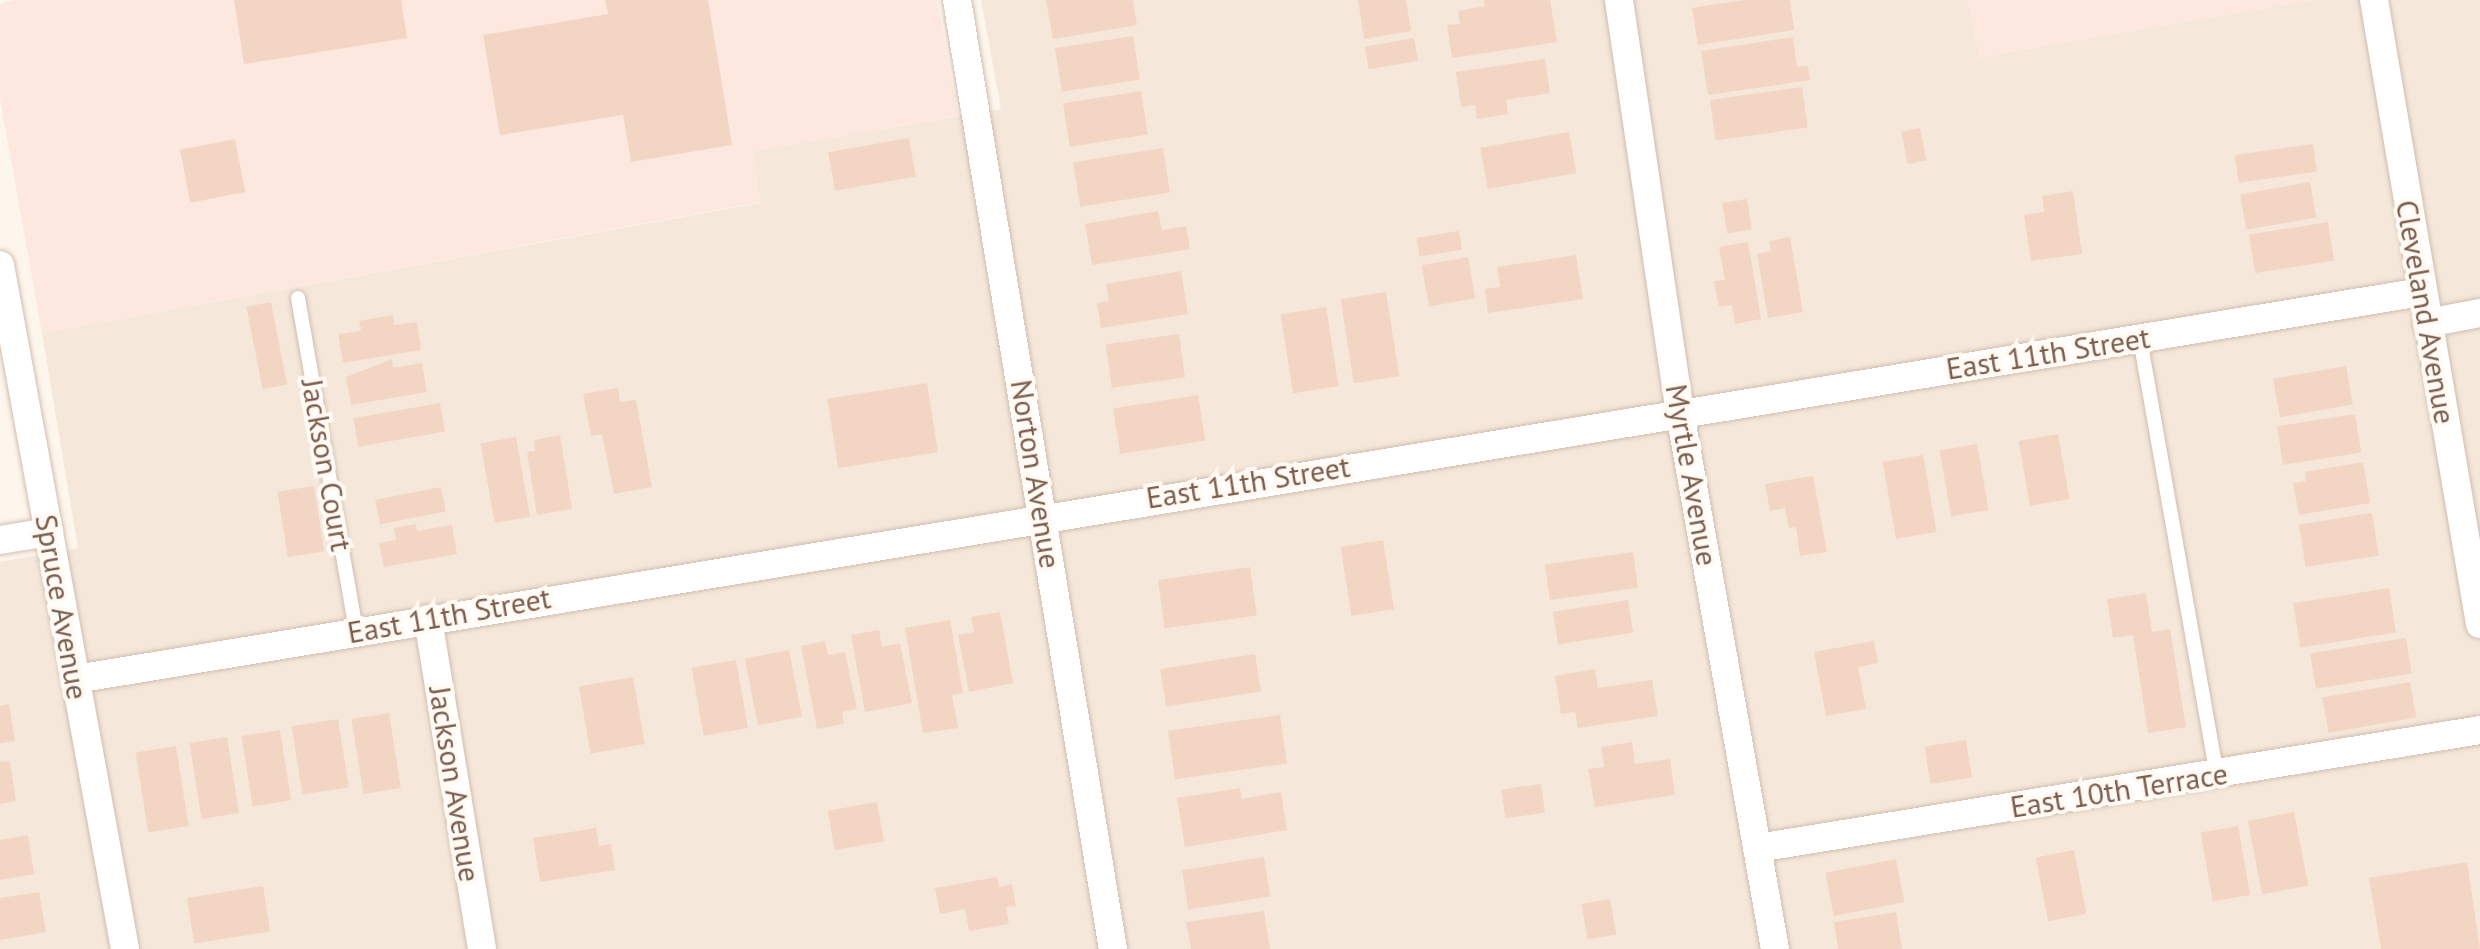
<!DOCTYPE html>
<html>
<head>
<meta charset="utf-8">
<style>
	body { margin:0 }
	#map { position:relative; width:2480px; height:949px; overflow:hidden; background:#fdf6ec; font-family:"PT Sans",sans-serif }
	div>[style] { position:absolute }
	.residential>* { inset:0; background:#f5e8da }
	.commercial>* { inset:0; background:#fde8e0 }
	.building>* { inset:0; background:#f3d5c3; transform-origin:0 0 }
	.roads { filter:drop-shadow(0 0 2px #d1beb0) drop-shadow(0 0 2px #d1beb0) }
	.service>* { height:14px; margin:-7px; padding:0 7px; transform-origin:7px; border-radius:7px; background:#fff }
	.minor>* { height:28px; margin:-14px; padding:0 14px; transform-origin:14px; border-radius:14px; background:#fff }
	span { translate:-50% -50%; white-space:nowrap; text-align:center; line-height:1.15; -webkit-text-stroke:8px #fffaf3; paint-order:stroke }
	.street-label { font-size:30px; color:#7a5c4d }
</style>
</head>
<body>
<div id="map">
	<div class="residential">
		<i style="clip-path:polygon(981px 0,1968px 0,1980px 57px,2312px 0,2480px 0,2480px 949px,0 949px,0 562px,78px 548px,42px 333px,760px 203px,752px 151px,1001px 109px)"></i>
	</div>
	<div class="commercial">
		<i style="clip-path:polygon(13px 0,937px 0,958px 116px,753px 151px,761px 202px,42px 333px,0 99px,0 4px)"></i>
		<i style="clip-path:polygon(1968px 0,2312px 0,1979px 57px)"></i>
	</div>
	<div class="building">
		<i style="clip-path:polygon(234px 0,401px 0,407px 38px,244px 64px)"></i>
		<i style="clip-path:polygon(605px 0,708px 0,732px 145px,631px 162px,623px 115px,500px 135px,483px 35px,608px 14px)"></i>
		<i style="clip-path:polygon(1046px 0,1133px 0,1137px 25px,1053px 39px)"></i>
		<i style="clip-path:polygon(1358px 0,1406px 0,1411px 31px,1364px 39px)"></i>
		<i style="clip-path:polygon(1484px 0,1550px 0,1557px 42px,1452px 58px,1447px 25px,1460px 24px,1458px 11px,1485px 6px)"></i>
		<i style="clip-path:polygon(1743px 0,1790px 0,1794px 30px,1698px 45px,1692px 8px)"></i>
		<i style="left:1133px;top:36px;width:44px;height:79px;rotate:81deg"></i>
		<i style="clip-path:polygon(1793px 37px,1797px 67px,1808px 66px,1810px 80px,1708px 95px,1701px 51px)"></i>
		<i style="left:1414px;top:38px;width:23px;height:50px;rotate:80deg"></i>
		<i style="clip-path:polygon(1545px 59px,1550px 93px,1506px 100px,1508px 114px,1477px 119px,1475px 105px,1461px 107px,1456px 72px)"></i>
		<i style="left:1802px;top:87px;width:41px;height:93px;rotate:82deg"></i>
		<i style="left:1141px;top:91px;width:44px;height:79px;rotate:81deg"></i>
		<i style="left:1920px;top:128px;width:33px;height:19px;rotate:79deg"></i>
		<i style="left:1569px;top:132px;width:42px;height:90px;rotate:80deg"></i>
		<i style="left:909px;top:138px;width:39px;height:82px;rotate:80deg"></i>
		<i style="left:235px;top:139px;width:54px;height:56px;rotate:79deg"></i>
		<i style="left:2313px;top:144px;width:28px;height:79px;rotate:82deg"></i>
		<i style="left:1163px;top:148px;width:45px;height:91px;rotate:81deg"></i>
		<i style="left:2310px;top:182px;width:36px;height:71px;rotate:80deg"></i>
		<i style="clip-path:polygon(2073px 191px,2082px 254px,2031px 261px,2024px 215px,2044px 212px,2042px 196px)"></i>
		<i style="left:1747px;top:199px;width:31px;height:25px;rotate:81deg"></i>
		<i style="clip-path:polygon(1158px 211px,1162px 230px,1186px 226px,1190px 249px,1092px 265px,1085px 224px)"></i>
		<i style="left:2328px;top:222px;width:39px;height:80px;rotate:81deg"></i>
		<i style="left:1459px;top:231px;width:19px;height:43px;rotate:81deg"></i>
		<i style="clip-path:polygon(1790px 237px,1803px 312px,1768px 318px,1757px 254px,1771px 251px,1769px 241px)"></i>
		<i style="clip-path:polygon(1748px 242px,1761px 319px,1735px 324px,1732px 305px,1719px 307px,1714px 281px,1725px 280px,1719px 247px)"></i>
		<i style="clip-path:polygon(1576px 255px,1583px 299px,1488px 313px,1485px 289px,1500px 287px,1497px 267px)"></i>
		<i style="left:1468px;top:257px;width:42px;height:47px;rotate:80deg"></i>
		<i style="clip-path:polygon(1181px 271px,1188px 314px,1101px 328px,1097px 303px,1109px 301px,1106px 284px)"></i>
		<i style="left:1386px;top:292px;width:85px;height:46px;rotate:81deg"></i>
		<i style="left:271px;top:302px;width:84px;height:25px;rotate:79deg"></i>
		<i style="left:1326px;top:307px;width:80px;height:46px;rotate:81deg"></i>
		<i style="clip-path:polygon(393px 315px,394px 325px,417px 322px,421px 350px,343px 363px,338px 334px,361px 331px,359px 321px)"></i>
		<i style="left:1179px;top:334px;width:44px;height:74px;rotate:82deg"></i>
		<i style="clip-path:polygon(392px 359px,393px 368px,422px 363px,427px 392px,351px 405px,346px 377px)"></i>
		<i style="left:2346px;top:366px;width:39px;height:74px;rotate:80deg"></i>
		<i style="left:927px;top:383px;width:70px;height:101px;rotate:81deg"></i>
		<i style="clip-path:polygon(618px 388px,620px 402px,636px 400px,652px 487px,614px 494px,602px 434px,591px 436px,583px 394px)"></i>
		<i style="left:1198px;top:395px;width:46px;height:86px;rotate:81deg"></i>
		<i style="left:440px;top:403px;width:29px;height:88px;rotate:80deg"></i>
		<i style="left:2355px;top:414px;width:39px;height:79px;rotate:81deg"></i>
		<i style="left:2058px;top:434px;width:66px;height:40px;rotate:80deg"></i>
		<i style="clip-path:polygon(560px 435px,572px 509px,537px 515px,527px 452px,535px 451px,534px 440px)"></i>
		<i style="left:516px;top:437px;width:81px;height:36px;rotate:80deg"></i>
		<i style="left:1977px;top:444px;width:67px;height:38px;rotate:80deg"></i>
		<i style="left:1923px;top:455px;width:78px;height:41px;rotate:80deg"></i>
		<i style="clip-path:polygon(2363px 462px,2370px 503px,2299px 515px,2293px 483px,2306px 481px,2305px 472px)"></i>
		<i style="clip-path:polygon(1813px 476px,1827px 552px,1800px 556px,1796px 527px,1789px 528px,1785px 508px,1770px 511px,1765px 484px)"></i>
		<i style="left:314px;top:486px;width:66px;height:37px;rotate:81deg"></i>
		<i style="left:441px;top:487px;width:25px;height:67px;rotate:79deg"></i>
		<i style="left:2372px;top:513px;width:43px;height:74px;rotate:81deg"></i>
		<i style="clip-path:polygon(416px 524px,417px 531px,452px 525px,457px 554px,384px 567px,379px 543px,396px 540px,394px 528px)"></i>
		<i style="left:1383px;top:540px;width:70px;height:43px;rotate:81deg"></i>
		<i style="left:1633px;top:552px;width:36px;height:89px;rotate:82deg"></i>
		<i style="left:1250px;top:567px;width:49px;height:93px;rotate:82deg"></i>
		<i style="left:2389px;top:588px;width:45px;height:97px;rotate:81deg"></i>
		<i style="clip-path:polygon(2146px 593px,2152px 632px,2170px 629px,2186px 727px,2148px 733px,2133px 635px,2113px 638px,2107px 599px)"></i>
		<i style="left:1628px;top:600px;width:33px;height:76px;rotate:81deg"></i>
		<i style="clip-path:polygon(1000px 612px,1013px 683px,969px 692px,958px 635px,974px 632px,971px 617px)"></i>
		<i style="clip-path:polygon(950px 620px,963px 693px,952px 695px,958px 728px,923px 733px,905px 628px)"></i>
		<i style="clip-path:polygon(879px 630px,882px 647px,900px 643px,912px 703px,865px 712px,851px 635px)"></i>
		<i style="left:2406px;top:638px;width:36px;height:97px;rotate:81deg"></i>
		<i style="clip-path:polygon(825px 641px,828px 655px,845px 652px,857px 709px,842px 712px,844px 724px,817px 729px,801px 646px)"></i>
		<i style="clip-path:polygon(1874px 641px,1878px 663px,1858px 667px,1866px 709px,1826px 716px,1814px 652px)"></i>
		<i style="left:789px;top:650px;width:68px;height:45px;rotate:79deg"></i>
		<i style="left:1255px;top:654px;width:38px;height:96px;rotate:81deg"></i>
		<i style="left:736px;top:660px;width:69px;height:45px;rotate:80deg"></i>
		<i style="clip-path:polygon(1595px 669px,1598px 688px,1652px 680px,1658px 716px,1578px 728px,1575px 712px,1561px 714px,1555px 676px)"></i>
		<i style="left:633px;top:677px;width:68px;height:55px;rotate:80deg"></i>
		<i style="left:2410px;top:682px;width:36px;height:89px;rotate:80deg"></i>
		<i style="clip-path:polygon(9px 704px,15px 741px,0 743px,0 706px)"></i>
		<i style="left:389px;top:713px;width:76px;height:38px;rotate:81deg"></i>
		<i style="left:1280px;top:715px;width:49px;height:113px;rotate:82deg"></i>
		<i style="left:338px;top:719px;width:69px;height:47px;rotate:81deg"></i>
		<i style="left:280px;top:730px;width:71px;height:39px;rotate:81deg"></i>
		<i style="left:227px;top:737px;width:77px;height:38px;rotate:81deg"></i>
		<i style="left:1966px;top:740px;width:38px;height:42px;rotate:81deg"></i>
		<i style="clip-path:polygon(1632px 742px,1635px 764px,1670px 759px,1675px 795px,1595px 807px,1588px 769px,1604px 767px,1601px 747px)"></i>
		<i style="left:176px;top:746px;width:81px;height:41px;rotate:81deg"></i>
		<i style="clip-path:polygon(10px 761px,16px 801px,0 804px,0 762px)"></i>
		<i style="left:1541px;top:784px;width:29px;height:40px;rotate:82deg"></i>
		<i style="clip-path:polygon(1240px 788px,1242px 799px,1281px 792px,1287px 830px,1185px 847px,1177px 798px)"></i>
		<i style="left:877px;top:802px;width:40px;height:50px;rotate:80deg"></i>
		<i style="left:2294px;top:812px;width:75px;height:47px;rotate:79deg"></i>
		<i style="left:2238px;top:826px;width:70px;height:38px;rotate:80deg"></i>
		<i style="clip-path:polygon(596px 828px,599px 846px,611px 844px,615px 870px,540px 882px,533px 838px)"></i>
		<i style="clip-path:polygon(28px 835px,34px 874px,0 880px,0 840px)"></i>
		<i style="left:2074px;top:850px;width:65px;height:39px;rotate:79deg"></i>
		<i style="left:1264px;top:857px;width:40px;height:83px;rotate:81deg"></i>
		<i style="left:1896px;top:859px;width:44px;height:72px;rotate:79deg"></i>
		<i style="clip-path:polygon(2467px 862px,2480px 949px,2381px 949px,2369px 878px)"></i>
		<i style="clip-path:polygon(997px 877px,999px 887px,1012px 884px,1016px 906px,1006px 907px,1009px 924px,969px 931px,965px 909px,940px 914px,935px 888px)"></i>
		<i style="left:263px;top:886px;width:46px;height:77px;rotate:81deg"></i>
		<i style="clip-path:polygon(39px 892px,46px 932px,0 940px,0 898px)"></i>
		<i style="left:1610px;top:899px;width:36px;height:29px;rotate:80deg"></i>
		<i style="clip-path:polygon(1264px 911px,1270px 949px,1191px 949px,1186px 922px)"></i>
		<i style="clip-path:polygon(1896px 912px,1902px 949px,1838px 949px,1834px 922px)"></i>
	</div>
	<div class="roads">
		<div class="service">
			<i style="left:298px;top:298px;width:338px;rotate:80.1deg"></i>
			<i style="left:2140px;top:339px;width:442px;rotate:80deg"></i>
		</div>
		<div class="minor">
			<i style="left:957px;top:0;width:962px;rotate:80.67deg"></i>
			<i style="left:1619px;top:0;width:417px;rotate:81.6deg"></i>
			<i style="left:1680px;top:413px;width:544px;rotate:79.95deg"></i>
			<i style="left:2374px;top:0;width:633px;rotate:80.36deg"></i>
			<i style="left:0;top:265px;width:695px;rotate:79.64deg"></i>
			<i style="left:2427px;top:323px;width:54px;rotate:-10.7deg"></i>
			<i style="left:0;top:540px;width:50px;rotate:-9.3deg"></i>
			<i style="left:428px;top:619px;width:334px;rotate:80.7deg"></i>
			<i style="left:76px;top:679px;width:2378px;rotate:-9.37deg"></i>
			<i style="left:1758px;top:848px;width:732px;rotate:-9.28deg"></i>
		</div>
	</div>
	<div class="street-label">
		<span style="left:2426px;top:312px;rotate:80deg">Cleveland Avenue</span>
		<span style="left:2048px;top:353px;rotate:-9deg">East 11th Street</span>
		<span style="left:327px;top:465px;rotate:80deg">Jackson Court</span>
		<span style="left:1036px;top:474px;rotate:81deg">Norton Avenue</span>
		<span style="left:1692px;top:475px;rotate:80deg">Myrtle Avenue</span>
		<span style="left:1248px;top:482px;rotate:-9deg">East 11th Street</span>
		<span style="left:62px;top:607px;rotate:80deg">Spruce Avenue</span>
		<span style="left:449px;top:615px;rotate:-10deg">East 11th Street</span>
		<span style="left:455px;top:784px;rotate:81deg">Jackson Avenue</span>
		<span style="left:2119px;top:790px;rotate:-9deg">East 10th Terrace</span>
	</div>
</div>
</body>
</html>
